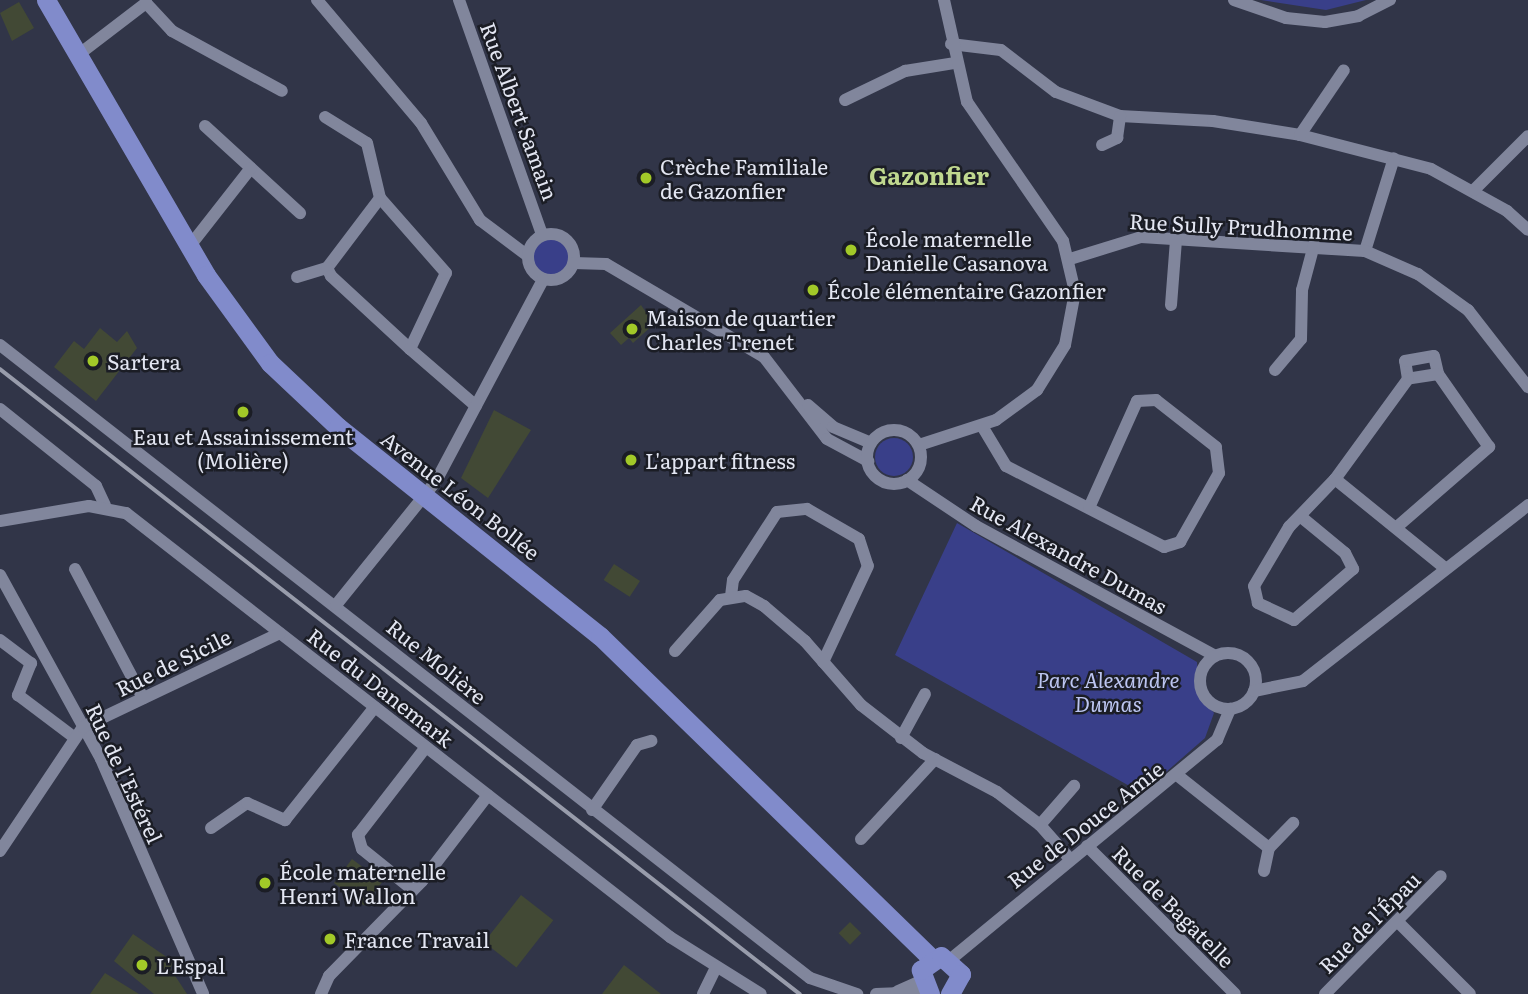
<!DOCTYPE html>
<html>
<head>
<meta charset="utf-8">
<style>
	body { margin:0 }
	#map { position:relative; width:1528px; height:994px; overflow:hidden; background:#313548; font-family:Literata,serif }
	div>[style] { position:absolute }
	.green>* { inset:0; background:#393f89 }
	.round { border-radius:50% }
	.building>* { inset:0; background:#424935; transform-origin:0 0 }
	.street>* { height:12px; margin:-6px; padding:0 6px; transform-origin:6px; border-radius:6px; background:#81869c }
	.street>.ring { margin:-6px; padding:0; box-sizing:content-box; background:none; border:12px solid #81869c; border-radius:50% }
	.secondary>* { height:18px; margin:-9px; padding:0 9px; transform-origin:9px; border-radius:9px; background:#81869c }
	.primary>* { height:19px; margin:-9.5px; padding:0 9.5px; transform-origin:9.5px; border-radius:9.5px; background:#818bcb }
	.rail>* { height:3.5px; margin:-1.75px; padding:0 1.75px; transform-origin:1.75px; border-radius:1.75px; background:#989cab }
	.dots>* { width:19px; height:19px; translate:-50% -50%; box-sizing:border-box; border:4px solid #1b1d25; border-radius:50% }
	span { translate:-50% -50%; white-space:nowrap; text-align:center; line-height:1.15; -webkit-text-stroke:5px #1b1d25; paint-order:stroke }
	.street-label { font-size:21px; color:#e3e6f2 }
	.poi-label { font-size:21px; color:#e3e6f2 }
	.left { translate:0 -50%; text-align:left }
	.park-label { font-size:21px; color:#bcc5f1; font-style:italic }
	.quarter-label { font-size:24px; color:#c0d88f; font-weight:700 }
</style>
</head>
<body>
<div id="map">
	<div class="green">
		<i style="clip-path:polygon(1261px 0,1366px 0,1326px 10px)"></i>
		<i class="round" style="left:528px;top:234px;width:46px;height:46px"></i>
		<i class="round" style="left:875px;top:438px;width:38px;height:38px"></i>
		<i style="clip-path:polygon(957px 523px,1197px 662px,1199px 694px,1214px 713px,1205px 738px,1142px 793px,895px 655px)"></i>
	</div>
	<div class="building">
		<i style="clip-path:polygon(19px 2px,34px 28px,12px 41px,0 13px)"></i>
		<i style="clip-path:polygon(641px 305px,654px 324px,633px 343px,629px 338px,621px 345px,610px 333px)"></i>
		<i style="clip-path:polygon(100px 328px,117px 342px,127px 331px,137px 348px,96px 401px,54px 367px,74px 341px,84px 349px)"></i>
		<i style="clip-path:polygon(494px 410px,531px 430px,488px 498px,461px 478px)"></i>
		<i style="left:614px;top:564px;width:31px;height:19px;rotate:33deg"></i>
		<i style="left:352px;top:859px;width:38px;height:30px;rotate:37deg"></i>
		<i style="left:521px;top:895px;width:41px;height:60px;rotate:38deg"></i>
		<i style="left:850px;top:922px;width:16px;height:16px;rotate:45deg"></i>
		<i style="clip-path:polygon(133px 934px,174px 962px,170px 968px,187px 994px,154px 994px,114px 961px)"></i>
		<i style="clip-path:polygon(624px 965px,661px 994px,602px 994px)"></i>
		<i style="clip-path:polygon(105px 973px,139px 994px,90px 994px)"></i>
	</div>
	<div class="street">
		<i style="left:317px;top:0;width:161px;rotate:49.8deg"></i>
		<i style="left:421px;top:123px;width:114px;rotate:58.7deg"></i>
		<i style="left:480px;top:220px;width:60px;rotate:36.9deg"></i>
		<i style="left:459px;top:0;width:249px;rotate:70.5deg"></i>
		<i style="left:1234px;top:0;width:55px;rotate:19.1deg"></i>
		<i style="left:1286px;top:18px;width:39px;rotate:6deg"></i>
		<i style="left:1325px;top:22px;width:34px;rotate:-10deg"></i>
		<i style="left:1358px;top:16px;width:36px;rotate:-27deg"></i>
		<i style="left:951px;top:44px;width:50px;rotate:6.8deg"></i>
		<i style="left:1001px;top:50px;width:69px;rotate:37.4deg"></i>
		<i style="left:1056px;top:92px;width:68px;rotate:20.6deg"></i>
		<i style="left:1120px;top:116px;width:93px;rotate:3.1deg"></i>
		<i style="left:1213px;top:121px;width:88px;rotate:9.1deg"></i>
		<i style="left:1300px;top:135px;width:135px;rotate:14.5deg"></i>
		<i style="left:1431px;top:169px;width:87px;rotate:28.9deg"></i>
		<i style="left:1507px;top:211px;width:28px;rotate:42deg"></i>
		<i style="left:78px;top:55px;width:86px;rotate:-37.4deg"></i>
		<i style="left:146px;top:3px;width:38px;rotate:47deg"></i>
		<i style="left:172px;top:31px;width:125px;rotate:28.6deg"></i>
		<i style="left:845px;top:100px;width:67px;rotate:-25.8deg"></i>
		<i style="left:905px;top:71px;width:51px;rotate:-9.1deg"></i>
		<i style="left:325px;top:117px;width:49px;rotate:31.8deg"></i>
		<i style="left:367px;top:143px;width:57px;rotate:76.7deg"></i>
		<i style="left:205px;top:126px;width:129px;rotate:42.5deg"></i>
		<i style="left:1300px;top:135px;width:78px;rotate:-55.9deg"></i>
		<i style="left:1102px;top:145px;width:17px;rotate:-25deg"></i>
		<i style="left:1117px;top:138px;width:22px;rotate:-82deg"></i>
		<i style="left:1474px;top:190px;width:76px;rotate:-45deg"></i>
		<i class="ring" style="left:528px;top:234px;width:34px;height:34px"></i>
		<i style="left:189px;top:247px;width:100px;rotate:-51.9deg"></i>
		<i style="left:1365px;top:251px;width:97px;rotate:-72.7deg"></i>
		<i style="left:1070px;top:259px;width:74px;rotate:-17.2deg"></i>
		<i style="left:1141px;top:237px;width:224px;rotate:3.6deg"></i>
		<i style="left:1365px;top:251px;width:58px;rotate:23.5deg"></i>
		<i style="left:1418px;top:274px;width:62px;rotate:35.8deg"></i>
		<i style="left:1468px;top:310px;width:98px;rotate:52.1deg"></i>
		<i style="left:574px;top:263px;width:32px;rotate:2deg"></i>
		<i style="left:606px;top:264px;width:183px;rotate:30.5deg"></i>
		<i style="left:764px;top:357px;width:103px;rotate:52.5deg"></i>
		<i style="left:827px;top:439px;width:47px;rotate:28.2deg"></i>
		<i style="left:297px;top:277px;width:31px;rotate:-17deg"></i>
		<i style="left:1171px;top:305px;width:65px;rotate:-85.6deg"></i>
		<i style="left:0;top:345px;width:1028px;rotate:38.01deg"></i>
		<i style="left:810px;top:978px;width:50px;rotate:18.8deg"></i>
		<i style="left:410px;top:349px;width:84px;rotate:-64.7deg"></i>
		<i style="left:446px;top:273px;width:100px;rotate:-131.3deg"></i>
		<i style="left:380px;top:198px;width:88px;rotate:127.1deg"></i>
		<i style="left:327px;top:268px;width:9px;rotate:63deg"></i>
		<i style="left:331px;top:276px;width:108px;rotate:42.7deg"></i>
		<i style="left:410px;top:349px;width:87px;rotate:40.8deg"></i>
		<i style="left:1275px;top:370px;width:40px;rotate:-50deg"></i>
		<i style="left:1301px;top:339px;width:49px;rotate:-88.8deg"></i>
		<i style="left:1302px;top:290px;width:47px;rotate:-75.1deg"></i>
		<i style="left:1408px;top:379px;width:18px;rotate:-99deg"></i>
		<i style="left:1405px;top:361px;width:29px;rotate:-10deg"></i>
		<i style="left:1434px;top:356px;width:18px;rotate:77deg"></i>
		<i style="left:808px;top:405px;width:33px;rotate:41deg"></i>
		<i style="left:833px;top:427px;width:41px;rotate:22.8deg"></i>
		<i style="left:0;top:409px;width:123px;rotate:38.7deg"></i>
		<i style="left:96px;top:486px;width:21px;rotate:65deg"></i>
		<i style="left:982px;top:426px;width:47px;rotate:59deg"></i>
		<i style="left:1006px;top:466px;width:178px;rotate:27.1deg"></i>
		<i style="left:1164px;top:547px;width:17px;rotate:-17deg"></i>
		<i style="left:1180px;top:542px;width:79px;rotate:-60.5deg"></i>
		<i style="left:1219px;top:473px;width:26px;rotate:-97deg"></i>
		<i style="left:1216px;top:447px;width:76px;rotate:-141.9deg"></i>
		<i style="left:1156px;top:400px;width:19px;rotate:177deg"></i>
		<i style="left:1137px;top:401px;width:117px;rotate:114.2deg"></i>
		<i class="ring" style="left:867px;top:430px;width:42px;height:42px"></i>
		<i style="left:919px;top:445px;width:81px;rotate:-18deg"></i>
		<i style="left:996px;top:420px;width:51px;rotate:-36.2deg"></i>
		<i style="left:1037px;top:390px;width:53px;rotate:-58.1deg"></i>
		<i style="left:1065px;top:345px;width:54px;rotate:-79.3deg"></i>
		<i style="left:1075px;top:292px;width:52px;rotate:-103.2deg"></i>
		<i style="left:1063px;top:241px;width:169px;rotate:-124.6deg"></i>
		<i style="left:967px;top:102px;width:105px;rotate:-102.7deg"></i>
		<i style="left:907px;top:480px;width:83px;rotate:33.7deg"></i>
		<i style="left:976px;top:526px;width:272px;rotate:28.5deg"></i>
		<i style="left:1300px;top:516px;width:58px;rotate:39.4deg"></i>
		<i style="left:1345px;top:553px;width:18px;rotate:63deg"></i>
		<i style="left:1353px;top:569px;width:78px;rotate:139.2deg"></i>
		<i style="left:1294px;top:620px;width:40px;rotate:-155deg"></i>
		<i style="left:1258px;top:603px;width:17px;rotate:-103deg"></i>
		<i style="left:1254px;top:586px;width:69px;rotate:-59.3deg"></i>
		<i style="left:1289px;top:527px;width:66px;rotate:-46.2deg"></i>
		<i style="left:0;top:521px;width:90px;rotate:-9.6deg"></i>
		<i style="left:89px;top:506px;width:38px;rotate:11deg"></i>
		<i style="left:126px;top:513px;width:690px;rotate:37.93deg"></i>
		<i style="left:670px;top:937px;width:107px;rotate:32.1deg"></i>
		<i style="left:1398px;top:526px;width:121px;rotate:-41deg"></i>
		<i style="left:1489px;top:447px;width:89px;rotate:-124.9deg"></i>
		<i style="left:1438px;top:374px;width:30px;rotate:171deg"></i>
		<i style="left:1408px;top:379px;width:124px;rotate:126.1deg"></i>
		<i style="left:1335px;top:479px;width:141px;rotate:39deg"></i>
		<i style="left:75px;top:569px;width:146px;rotate:62.2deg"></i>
		<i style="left:0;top:575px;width:210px;rotate:61.2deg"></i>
		<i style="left:101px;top:759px;width:256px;rotate:66.5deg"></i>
		<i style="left:731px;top:596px;width:16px;rotate:-83deg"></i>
		<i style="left:733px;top:580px;width:81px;rotate:-57.1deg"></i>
		<i style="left:777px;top:512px;width:30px;rotate:-6deg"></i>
		<i style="left:807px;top:509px;width:60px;rotate:30deg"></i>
		<i style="left:859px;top:539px;width:28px;rotate:72deg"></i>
		<i style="left:868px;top:566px;width:106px;rotate:115.1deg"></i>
		<i style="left:336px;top:605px;width:159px;rotate:-51.1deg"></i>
		<i style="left:436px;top:481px;width:228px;rotate:-62deg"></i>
		<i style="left:0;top:640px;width:39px;rotate:37deg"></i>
		<i style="left:31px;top:663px;width:35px;rotate:112deg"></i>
		<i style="left:18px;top:695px;width:71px;rotate:37deg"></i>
		<i style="left:675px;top:651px;width:68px;rotate:-48.6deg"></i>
		<i style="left:720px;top:600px;width:26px;rotate:-9deg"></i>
		<i style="left:746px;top:596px;width:21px;rotate:29deg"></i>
		<i style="left:764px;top:606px;width:54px;rotate:40.5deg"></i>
		<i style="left:805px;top:641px;width:85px;rotate:48.8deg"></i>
		<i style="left:861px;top:705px;width:78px;rotate:37.7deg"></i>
		<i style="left:923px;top:753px;width:84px;rotate:27.8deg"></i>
		<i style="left:997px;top:792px;width:54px;rotate:37.5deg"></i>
		<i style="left:1040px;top:825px;width:45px;rotate:48.6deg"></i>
		<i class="ring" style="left:1200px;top:653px;width:44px;height:44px"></i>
		<i style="left:1254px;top:691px;width:50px;rotate:-11.5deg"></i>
		<i style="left:1303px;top:681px;width:286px;rotate:-38deg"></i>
		<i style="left:901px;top:738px;width:50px;rotate:-61.4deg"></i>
		<i style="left:1177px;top:775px;width:117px;rotate:38.4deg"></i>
		<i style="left:592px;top:810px;width:79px;rotate:-55.3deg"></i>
		<i style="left:637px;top:745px;width:15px;rotate:-16deg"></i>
		<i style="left:1040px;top:825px;width:52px;rotate:-48.9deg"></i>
		<i style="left:211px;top:828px;width:44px;rotate:-34.8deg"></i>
		<i style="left:247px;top:803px;width:42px;rotate:24.1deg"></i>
		<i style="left:285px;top:820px;width:144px;rotate:-51.5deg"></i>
		<i style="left:861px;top:839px;width:109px;rotate:-47.2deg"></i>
		<i style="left:1087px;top:846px;width:209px;rotate:45deg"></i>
		<i style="left:0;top:851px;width:149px;rotate:-56.2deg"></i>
		<i style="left:83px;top:727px;width:218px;rotate:-25.5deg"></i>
		<i style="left:1264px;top:871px;width:24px;rotate:-78deg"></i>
		<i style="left:1269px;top:848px;width:35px;rotate:-46deg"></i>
		<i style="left:413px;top:890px;width:65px;rotate:-141.2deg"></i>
		<i style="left:362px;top:849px;width:15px;rotate:-106deg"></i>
		<i style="left:358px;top:835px;width:111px;rotate:-52.3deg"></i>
		<i style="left:1397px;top:921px;width:103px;rotate:45deg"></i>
		<i style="left:951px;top:959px;width:345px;rotate:-39.5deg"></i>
		<i style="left:1217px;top:740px;width:34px;rotate:-67deg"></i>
		<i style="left:321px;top:994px;width:20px;rotate:-66deg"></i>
		<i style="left:329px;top:976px;width:133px;rotate:-45.6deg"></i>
		<i style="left:422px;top:881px;width:108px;rotate:-52.5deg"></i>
		<i style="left:703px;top:994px;width:30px;rotate:-64deg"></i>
		<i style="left:876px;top:994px;width:26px;rotate:-2deg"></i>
		<i style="left:1325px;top:994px;width:165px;rotate:-45.5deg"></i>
	</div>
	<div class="secondary">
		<i style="left:899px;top:994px;width:24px;rotate:-24deg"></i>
	</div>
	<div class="primary">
		<i style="left:46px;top:0;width:318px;rotate:59.8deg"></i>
		<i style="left:206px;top:275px;width:109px;rotate:54deg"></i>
		<i style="left:270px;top:363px;width:93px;rotate:43.3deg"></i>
		<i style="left:338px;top:427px;width:335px;rotate:38.6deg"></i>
		<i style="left:600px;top:636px;width:462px;rotate:44.2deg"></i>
		<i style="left:930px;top:994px;width:26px;rotate:-111deg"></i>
		<i style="left:921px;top:970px;width:24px;rotate:-35deg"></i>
		<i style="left:941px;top:956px;width:27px;rotate:42deg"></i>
		<i style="left:961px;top:974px;width:23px;rotate:119deg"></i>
	</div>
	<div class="rail">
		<i style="left:0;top:369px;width:1015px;rotate:38deg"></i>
	</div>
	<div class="dots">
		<i style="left:646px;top:178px;background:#a2c928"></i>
		<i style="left:851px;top:250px;background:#a2c928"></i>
		<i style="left:813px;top:290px;background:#a2c928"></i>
		<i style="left:632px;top:329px;background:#a2c928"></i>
		<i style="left:93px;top:361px;background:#a2c928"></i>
		<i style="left:243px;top:412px;background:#a2c928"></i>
		<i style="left:631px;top:460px;background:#a2c928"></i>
		<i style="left:265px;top:883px;background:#a2c928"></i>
		<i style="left:330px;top:939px;background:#a2c928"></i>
		<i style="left:142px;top:965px;background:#a2c928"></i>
	</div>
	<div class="street-label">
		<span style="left:520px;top:111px;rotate:70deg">Rue Albert Samain</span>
		<span style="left:1241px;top:226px;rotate:3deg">Rue Sully Prudhomme</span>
		<span style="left:461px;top:495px;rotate:38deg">Avenue Léon Bollée</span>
		<span style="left:1069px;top:554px;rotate:29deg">Rue Alexandre Dumas</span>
		<span style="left:437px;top:661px;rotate:39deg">Rue Molière</span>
		<span style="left:173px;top:662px;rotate:-26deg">Rue de Sicile</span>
		<span style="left:381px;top:687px;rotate:38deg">Rue du Danemark</span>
		<span style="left:125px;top:773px;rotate:65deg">Rue de l'Estérel</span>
		<span style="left:1085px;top:824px;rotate:-38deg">Rue de Douce Amie</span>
		<span style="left:1174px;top:906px;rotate:45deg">Rue de Bagatelle</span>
		<span style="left:1369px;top:922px;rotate:-45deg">Rue de l'Épau</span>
	</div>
	<div class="poi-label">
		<span class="left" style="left:660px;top:178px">Crèche Familiale<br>de Gazonfier</span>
		<span class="left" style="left:865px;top:250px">École maternelle<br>Danielle Casanova</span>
		<span class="left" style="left:827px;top:290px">École élémentaire Gazonfier</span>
		<span class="left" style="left:646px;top:329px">Maison de quartier<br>Charles Trenet</span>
		<span class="left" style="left:107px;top:361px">Sartera</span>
		<span style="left:243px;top:448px">Eau et Assainissement<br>(Molière)</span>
		<span class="left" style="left:645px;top:460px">L'appart fitness</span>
		<span class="left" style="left:279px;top:883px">École maternelle<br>Henri Wallon</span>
		<span class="left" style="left:344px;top:939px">France Travail</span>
		<span class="left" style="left:156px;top:965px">L'Espal</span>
	</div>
	<div class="park-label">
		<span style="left:1108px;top:691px">Parc Alexandre<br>Dumas</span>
	</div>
	<div class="quarter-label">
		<span style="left:929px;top:175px">Gazonfier</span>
	</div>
</div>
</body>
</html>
